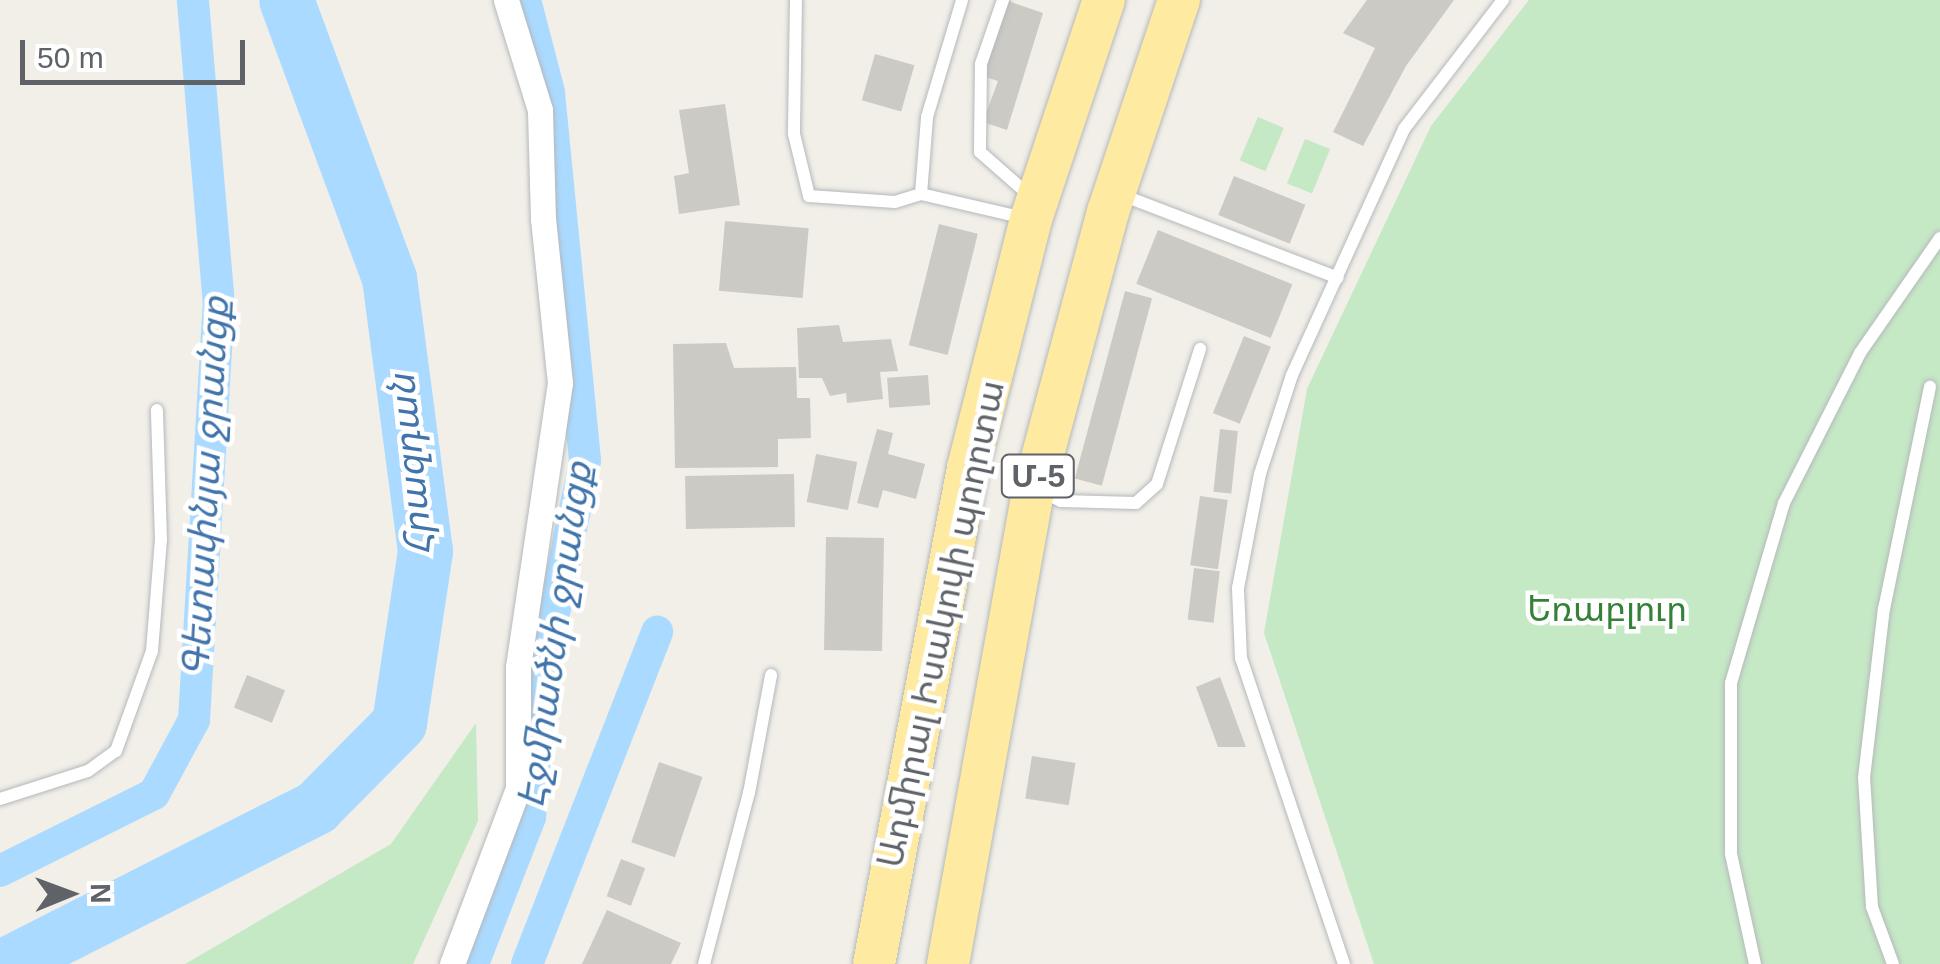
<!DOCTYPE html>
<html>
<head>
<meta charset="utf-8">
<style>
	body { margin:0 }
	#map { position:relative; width:1940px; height:964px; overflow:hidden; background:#f1efe8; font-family:Helvetica,"Noto Sans Armenian",sans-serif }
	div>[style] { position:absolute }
	.green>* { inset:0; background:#c5e8c5; transform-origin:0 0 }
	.canal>* { height:32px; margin:-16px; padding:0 16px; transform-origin:16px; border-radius:16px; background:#aadaff }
	.river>* { height:55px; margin:-27.5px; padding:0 27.5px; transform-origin:27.5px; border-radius:27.5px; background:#aadaff }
	.building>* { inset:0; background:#cccac5; transform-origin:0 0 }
	.roads { filter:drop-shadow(0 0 2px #b5b8bc) drop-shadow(0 0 2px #b5b8bc) }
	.service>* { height:12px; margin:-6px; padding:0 6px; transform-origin:6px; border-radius:6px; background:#fff }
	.minor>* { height:25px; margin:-12.5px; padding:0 12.5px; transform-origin:12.5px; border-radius:12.5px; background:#fff }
	.trunk>* { height:42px; margin:-21px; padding:0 21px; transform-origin:21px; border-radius:21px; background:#feeaa1 }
	span { translate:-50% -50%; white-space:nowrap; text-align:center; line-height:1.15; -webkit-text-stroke:9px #fff; paint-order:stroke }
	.shield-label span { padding:2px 8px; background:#fff; border:2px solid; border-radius:8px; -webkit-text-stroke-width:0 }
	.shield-label { font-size:32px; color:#5f6368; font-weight:700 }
	.park-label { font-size:35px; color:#348238 }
	.street-label { font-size:35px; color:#5f6368 }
	.water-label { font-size:38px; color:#4174aa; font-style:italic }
	.north { position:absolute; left:20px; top:844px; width:100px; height:100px; -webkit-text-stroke:8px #fff; paint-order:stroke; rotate:89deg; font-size:28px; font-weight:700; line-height:40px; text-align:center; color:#5f6368 }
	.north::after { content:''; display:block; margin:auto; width:35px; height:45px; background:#5f6368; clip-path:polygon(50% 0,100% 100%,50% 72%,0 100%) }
	.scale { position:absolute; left:20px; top:40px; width:225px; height:45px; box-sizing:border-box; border:5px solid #5f6368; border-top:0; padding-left:12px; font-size:30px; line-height:35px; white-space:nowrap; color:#5f6368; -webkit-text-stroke:8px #fff; paint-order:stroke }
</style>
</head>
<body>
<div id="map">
	<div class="green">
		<i style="clip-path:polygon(1529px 0,1940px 0,1940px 964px,1374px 964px,1264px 633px,1307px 389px,1431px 126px)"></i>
		<i style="left:1258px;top:117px;width:28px;height:47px;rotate:23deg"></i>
		<i style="left:1305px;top:139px;width:27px;height:48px;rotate:22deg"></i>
		<i style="clip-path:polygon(476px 723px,478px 821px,413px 964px,185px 964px,391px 844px)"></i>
	</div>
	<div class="canal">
		<i style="left:0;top:871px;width:172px;rotate:-26.6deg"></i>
		<i style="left:154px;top:794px;width:84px;rotate:-61.6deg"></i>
		<i style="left:194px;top:720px;width:416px;rotate:-86.6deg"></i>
		<i style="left:219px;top:305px;width:306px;rotate:-94.9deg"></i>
		<i style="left:473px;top:964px;width:158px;rotate:-68.8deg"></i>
		<i style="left:530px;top:817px;width:151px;rotate:-85deg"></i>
		<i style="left:543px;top:667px;width:211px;rotate:-78.5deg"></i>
		<i style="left:585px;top:460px;width:370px;rotate:-95.6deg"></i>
		<i style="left:549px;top:92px;width:95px;rotate:-104.6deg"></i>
		<i style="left:527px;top:964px;width:357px;rotate:-68.6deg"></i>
	</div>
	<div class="river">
		<i style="left:7px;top:964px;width:347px;rotate:-26.9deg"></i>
		<i style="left:316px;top:807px;width:118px;rotate:-45.3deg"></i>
		<i style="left:399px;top:723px;width:174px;rotate:-81.4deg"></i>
		<i style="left:425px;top:551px;width:275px;rotate:-97.5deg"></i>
		<i style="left:389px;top:278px;width:296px;rotate:-110.3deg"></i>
	</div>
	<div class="building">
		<i style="clip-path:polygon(1005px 0,1043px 13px,1007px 130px,983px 122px,998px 81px,976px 74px)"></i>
		<i style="clip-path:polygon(1367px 0,1454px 0,1406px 66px,1363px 146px,1333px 132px,1375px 48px,1343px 33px)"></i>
		<i style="left:875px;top:54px;width:41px;height:48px;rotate:16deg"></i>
		<i style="clip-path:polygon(725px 104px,740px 205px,679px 214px,674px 176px,689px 173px,679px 110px)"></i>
		<i style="left:1234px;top:176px;width:77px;height:42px;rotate:22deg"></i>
		<i style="left:725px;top:221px;width:84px;height:70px;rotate:5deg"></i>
		<i style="left:939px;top:224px;width:40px;height:125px;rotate:14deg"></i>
		<i style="left:1158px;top:230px;width:145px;height:58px;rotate:22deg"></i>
		<i style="left:1125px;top:291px;width:28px;height:194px;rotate:15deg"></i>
		<i style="clip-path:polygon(839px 325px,843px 342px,891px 339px,898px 371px,880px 372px,883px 399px,847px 403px,846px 393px,830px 396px,822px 378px,799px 378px,797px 328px)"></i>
		<i style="left:1244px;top:336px;width:29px;height:83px;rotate:22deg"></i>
		<i style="clip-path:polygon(726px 343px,734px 368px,796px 367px,797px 398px,810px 398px,811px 438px,778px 439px,778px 467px,675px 468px,673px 344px)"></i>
		<i style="left:928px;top:375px;width:30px;height:41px;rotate:86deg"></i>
		<i style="clip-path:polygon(877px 429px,893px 433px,888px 454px,925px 464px,916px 499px,883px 490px,878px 508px,857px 503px)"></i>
		<i style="left:1220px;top:429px;width:18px;height:63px;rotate:6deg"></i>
		<i style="left:816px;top:454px;width:42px;height:49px;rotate:11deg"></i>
		<i style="left:794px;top:474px;width:53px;height:109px;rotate:89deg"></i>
		<i style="left:1200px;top:496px;width:28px;height:70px;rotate:8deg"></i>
		<i style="left:826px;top:537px;width:58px;height:113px;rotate:1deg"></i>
		<i style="left:1194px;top:568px;width:26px;height:52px;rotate:7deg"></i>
		<i style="left:247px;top:675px;width:41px;height:35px;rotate:22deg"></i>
		<i style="clip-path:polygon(1220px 677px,1246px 747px,1218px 747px,1196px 687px)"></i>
		<i style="left:1032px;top:756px;width:44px;height:43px;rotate:9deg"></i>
		<i style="left:659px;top:762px;width:46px;height:85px;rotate:19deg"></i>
		<i style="left:621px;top:859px;width:26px;height:40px;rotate:21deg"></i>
		<i style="clip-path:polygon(607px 910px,681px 943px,671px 964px,582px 964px)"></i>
	</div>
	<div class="roads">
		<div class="service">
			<i style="left:796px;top:0;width:134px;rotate:90.9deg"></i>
			<i style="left:794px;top:134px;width:64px;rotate:76.4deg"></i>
			<i style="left:809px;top:196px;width:86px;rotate:4deg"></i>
			<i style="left:895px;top:202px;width:27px;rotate:-17deg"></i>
			<i style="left:921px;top:194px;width:106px;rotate:13.1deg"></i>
			<i style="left:1003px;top:0;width:68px;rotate:109deg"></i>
			<i style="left:981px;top:64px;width:88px;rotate:90.7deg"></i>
			<i style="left:980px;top:152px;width:67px;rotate:41.3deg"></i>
			<i style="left:921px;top:194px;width:77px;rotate:-85.5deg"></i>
			<i style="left:927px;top:117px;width:122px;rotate:-73.3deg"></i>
			<i style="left:1122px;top:195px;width:231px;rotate:21deg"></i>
			<i style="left:1041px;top:491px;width:22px;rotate:27deg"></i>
			<i style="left:1061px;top:501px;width:75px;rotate:1.5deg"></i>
			<i style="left:1136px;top:503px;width:28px;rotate:-42deg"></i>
			<i style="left:1157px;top:484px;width:142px;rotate:-72.3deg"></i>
			<i style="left:0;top:799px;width:92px;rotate:-17.7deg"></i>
			<i style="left:88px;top:771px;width:34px;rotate:-36deg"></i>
			<i style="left:116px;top:751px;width:106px;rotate:-70.2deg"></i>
			<i style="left:152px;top:651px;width:111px;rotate:-85.4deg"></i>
			<i style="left:161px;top:540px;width:130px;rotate:-91.8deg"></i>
			<i style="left:704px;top:964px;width:177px;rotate:-75.3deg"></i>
			<i style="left:749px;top:793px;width:120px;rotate:-79.4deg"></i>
			<i style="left:1344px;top:964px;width:323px;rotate:-108.6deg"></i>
			<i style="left:1241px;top:658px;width:70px;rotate:-92.5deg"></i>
			<i style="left:1238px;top:588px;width:116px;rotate:-79.1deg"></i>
			<i style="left:1260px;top:474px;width:104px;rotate:-72.1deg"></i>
			<i style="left:1292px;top:375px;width:270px;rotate:-65.5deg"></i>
			<i style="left:1404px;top:129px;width:163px;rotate:-52.5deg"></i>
			<i style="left:1755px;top:964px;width:113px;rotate:-102.3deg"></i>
			<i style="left:1731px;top:854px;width:171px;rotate:-90deg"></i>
			<i style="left:1731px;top:683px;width:188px;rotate:-73.6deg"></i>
			<i style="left:1784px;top:503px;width:168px;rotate:-63.1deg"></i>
			<i style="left:1860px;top:353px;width:140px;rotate:-55.2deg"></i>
			<i style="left:1893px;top:964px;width:61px;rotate:-110.2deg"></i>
			<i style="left:1872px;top:907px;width:129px;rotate:-93.5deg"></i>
			<i style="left:1864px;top:778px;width:170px;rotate:-83.3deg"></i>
			<i style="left:1884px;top:609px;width:227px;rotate:-78.3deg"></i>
		</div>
		<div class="minor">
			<i style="left:452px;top:964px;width:188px;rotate:-69.4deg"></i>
			<i style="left:518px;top:788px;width:121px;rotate:-90deg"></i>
			<i style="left:518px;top:667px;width:287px;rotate:-81.6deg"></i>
			<i style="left:560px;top:383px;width:165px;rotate:-95.9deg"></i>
			<i style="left:543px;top:219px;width:109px;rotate:-91.6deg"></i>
			<i style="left:540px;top:110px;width:115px;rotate:-107.2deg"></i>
		</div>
		<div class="trunk">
			<i style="left:874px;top:964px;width:505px;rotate:-79.27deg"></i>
			<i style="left:968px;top:468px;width:257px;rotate:-75.8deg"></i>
			<i style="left:1031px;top:219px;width:231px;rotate:-71.6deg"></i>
			<i style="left:948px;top:964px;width:484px;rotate:-79.8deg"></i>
			<i style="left:1034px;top:488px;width:286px;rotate:-75deg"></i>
			<i style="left:1108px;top:212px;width:224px;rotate:-71.5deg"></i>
		</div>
	</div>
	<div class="shield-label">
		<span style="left:1038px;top:476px">Մ-5</span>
	</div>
	<div class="park-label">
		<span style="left:1607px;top:609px">Եռաբլուր</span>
	</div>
	<div class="street-label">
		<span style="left:941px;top:624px;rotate:-78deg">Ադմիրալ Իսակովի պողոտա</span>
	</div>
	<div class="water-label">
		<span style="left:411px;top:465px;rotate:-96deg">Հրազդան</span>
		<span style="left:206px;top:487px;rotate:-87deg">Գետափնյա ջրանցք</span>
		<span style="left:555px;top:635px;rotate:-82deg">Էջմիածնի ջրանցք</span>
	</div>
	<div class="north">N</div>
	<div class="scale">50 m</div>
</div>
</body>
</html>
